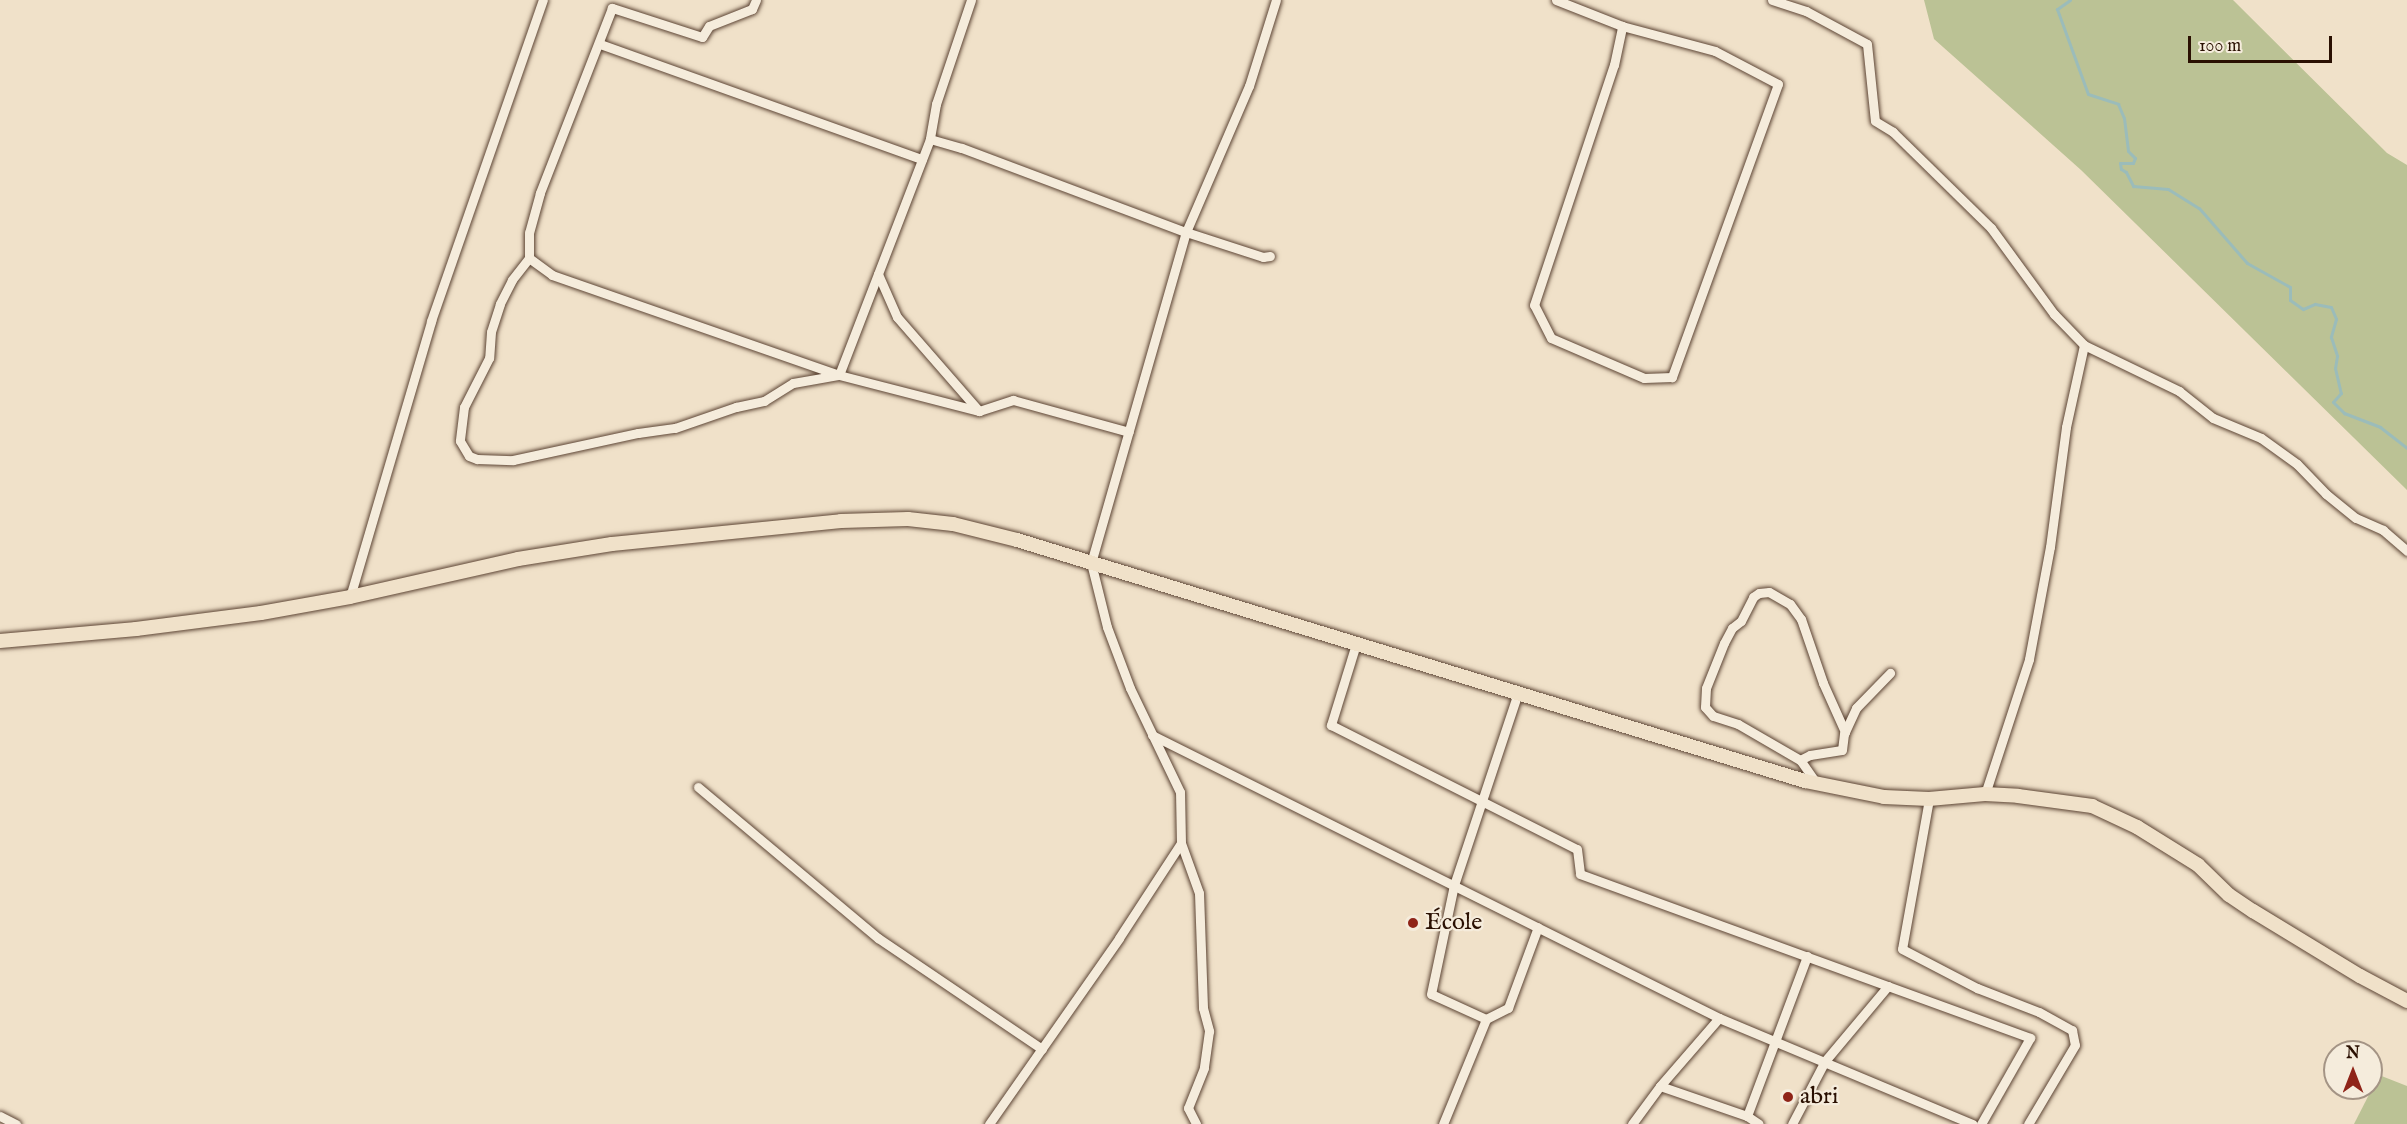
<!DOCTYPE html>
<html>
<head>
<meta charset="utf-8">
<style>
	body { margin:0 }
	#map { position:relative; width:2407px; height:1124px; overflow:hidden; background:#f0e1c9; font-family:"IM FELL English",serif }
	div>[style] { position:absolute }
	.green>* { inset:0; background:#bbc295 }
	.stream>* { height:3px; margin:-1.5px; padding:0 1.5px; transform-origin:1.5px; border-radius:1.5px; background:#9bbcba }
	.roads { filter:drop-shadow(0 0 2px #5c4434) drop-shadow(0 0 2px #5c4434) }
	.minor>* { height:9px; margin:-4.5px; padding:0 4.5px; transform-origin:4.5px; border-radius:4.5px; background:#f5ecdc }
	.primary>* { height:14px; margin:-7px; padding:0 7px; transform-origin:7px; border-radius:7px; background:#f0e1c9 }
	.dots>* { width:16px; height:16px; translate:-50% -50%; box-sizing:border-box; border:3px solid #f5ecdc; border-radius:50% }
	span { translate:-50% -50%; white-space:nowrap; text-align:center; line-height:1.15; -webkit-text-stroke:4.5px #f5ecdc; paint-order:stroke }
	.poi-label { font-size:24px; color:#2a1002 }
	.left { translate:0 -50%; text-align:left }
	.north { position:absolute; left:2323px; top:1040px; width:60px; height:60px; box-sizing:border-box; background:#f5ecdc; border:2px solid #a49485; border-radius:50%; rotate:0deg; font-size:16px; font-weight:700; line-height:24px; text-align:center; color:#2a1002 }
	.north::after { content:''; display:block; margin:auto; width:21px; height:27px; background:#8f2418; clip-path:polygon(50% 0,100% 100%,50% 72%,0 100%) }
	.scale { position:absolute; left:2188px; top:36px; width:144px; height:27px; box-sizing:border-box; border:3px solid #2a1002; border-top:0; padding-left:8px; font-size:18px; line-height:21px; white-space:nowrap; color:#2a1002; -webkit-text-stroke:4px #f5ecdc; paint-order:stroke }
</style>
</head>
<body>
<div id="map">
	<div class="green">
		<i style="clip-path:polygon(1924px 0,2233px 0,2387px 153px,2407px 165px,2407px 490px,2081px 170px,1934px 39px)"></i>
		<i style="clip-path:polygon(2379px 1075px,2407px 1086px,2407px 1124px,2354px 1124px)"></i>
	</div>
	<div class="stream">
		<i style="left:2070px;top:0;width:16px;rotate:145deg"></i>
		<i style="left:2057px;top:9px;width:90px;rotate:70deg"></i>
		<i style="left:2088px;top:94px;width:32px;rotate:18deg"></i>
		<i style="left:2118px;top:104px;width:15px;rotate:67deg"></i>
		<i style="left:2124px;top:118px;width:33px;rotate:83deg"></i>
		<i style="left:2128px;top:151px;width:10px;rotate:45deg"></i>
		<i style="left:2135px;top:158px;width:5px;rotate:112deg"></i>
		<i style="left:2133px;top:163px;width:13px;rotate:180deg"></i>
		<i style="left:2120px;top:163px;width:6px;rotate:81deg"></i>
		<i style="left:2121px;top:169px;width:6px;rotate:31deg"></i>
		<i style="left:2126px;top:172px;width:16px;rotate:63deg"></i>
		<i style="left:2133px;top:186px;width:35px;rotate:5deg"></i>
		<i style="left:2168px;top:189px;width:36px;rotate:32deg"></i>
		<i style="left:2199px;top:208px;width:73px;rotate:48.9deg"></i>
		<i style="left:2247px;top:263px;width:49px;rotate:29.2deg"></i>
		<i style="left:2290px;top:287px;width:13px;rotate:90deg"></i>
		<i style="left:2290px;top:300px;width:16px;rotate:35deg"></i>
		<i style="left:2303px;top:309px;width:13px;rotate:-23deg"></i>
		<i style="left:2315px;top:304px;width:16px;rotate:11deg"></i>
		<i style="left:2331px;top:307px;width:13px;rotate:67deg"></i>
		<i style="left:2336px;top:319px;width:19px;rotate:106deg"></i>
		<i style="left:2331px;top:337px;width:20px;rotate:72deg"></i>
		<i style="left:2337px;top:356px;width:12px;rotate:99deg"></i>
		<i style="left:2335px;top:368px;width:26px;rotate:77deg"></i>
		<i style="left:2341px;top:393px;width:12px;rotate:132deg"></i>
		<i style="left:2333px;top:402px;width:16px;rotate:45deg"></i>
		<i style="left:2344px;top:413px;width:39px;rotate:21deg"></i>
		<i style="left:2380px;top:427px;width:34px;rotate:38deg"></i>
	</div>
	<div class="roads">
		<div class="minor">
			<i style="left:756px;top:0;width:10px;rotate:114deg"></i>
			<i style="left:752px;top:9px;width:46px;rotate:158.4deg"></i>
			<i style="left:709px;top:26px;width:13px;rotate:122deg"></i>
			<i style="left:702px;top:37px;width:95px;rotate:-162.1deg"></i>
			<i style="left:612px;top:8px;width:199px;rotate:111.3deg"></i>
			<i style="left:540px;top:193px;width:41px;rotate:105.4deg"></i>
			<i style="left:529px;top:233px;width:25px;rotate:90deg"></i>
			<i style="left:529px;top:258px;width:29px;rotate:36deg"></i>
			<i style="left:552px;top:275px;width:304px;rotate:19.2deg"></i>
			<i style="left:971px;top:0;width:110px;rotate:108.6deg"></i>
			<i style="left:936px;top:104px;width:36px;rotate:100deg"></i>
			<i style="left:930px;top:139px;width:253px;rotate:111.1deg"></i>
			<i style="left:839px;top:375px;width:145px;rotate:14.4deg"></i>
			<i style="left:979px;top:411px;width:36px;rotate:-18deg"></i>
			<i style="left:1013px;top:400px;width:120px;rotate:15.4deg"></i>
			<i style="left:1556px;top:0;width:71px;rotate:21.5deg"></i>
			<i style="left:1622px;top:26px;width:96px;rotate:15deg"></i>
			<i style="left:1715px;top:51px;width:71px;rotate:27.6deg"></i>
			<i style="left:1778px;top:84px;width:312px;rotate:109.9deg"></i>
			<i style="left:1672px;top:377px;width:28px;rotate:178deg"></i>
			<i style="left:1644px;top:378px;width:101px;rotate:-156.7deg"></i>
			<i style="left:1551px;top:338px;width:37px;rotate:-117deg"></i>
			<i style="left:1534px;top:305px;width:253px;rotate:-71.6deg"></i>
			<i style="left:1614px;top:65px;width:40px;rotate:-78deg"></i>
			<i style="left:1772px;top:0;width:36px;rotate:18deg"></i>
			<i style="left:1806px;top:11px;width:69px;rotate:28.4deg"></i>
			<i style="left:1867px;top:44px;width:77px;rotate:84.1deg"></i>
			<i style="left:1875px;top:121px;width:21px;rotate:31deg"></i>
			<i style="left:1893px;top:132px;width:137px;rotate:44.4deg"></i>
			<i style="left:1991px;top:228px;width:107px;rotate:53.8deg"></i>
			<i style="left:2054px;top:314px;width:43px;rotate:45.9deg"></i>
			<i style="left:2084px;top:345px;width:106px;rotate:25.8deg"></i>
			<i style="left:2179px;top:391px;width:43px;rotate:38.5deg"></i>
			<i style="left:2213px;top:418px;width:52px;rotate:22.6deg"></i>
			<i style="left:2261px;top:438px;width:44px;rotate:35.8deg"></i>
			<i style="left:2297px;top:464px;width:42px;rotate:46deg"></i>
			<i style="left:2326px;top:494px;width:38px;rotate:39deg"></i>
			<i style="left:2356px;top:518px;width:30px;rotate:24deg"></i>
			<i style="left:2383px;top:530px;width:32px;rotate:41deg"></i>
			<i style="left:600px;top:44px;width:342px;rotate:19.7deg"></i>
			<i style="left:930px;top:139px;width:33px;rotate:16deg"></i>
			<i style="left:962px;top:148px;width:239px;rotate:20.6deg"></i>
			<i style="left:1186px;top:232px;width:81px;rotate:18deg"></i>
			<i style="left:1263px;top:257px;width:7px;rotate:-8deg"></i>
			<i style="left:529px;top:258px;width:28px;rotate:128deg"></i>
			<i style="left:512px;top:280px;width:27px;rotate:117deg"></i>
			<i style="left:500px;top:304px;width:29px;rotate:108deg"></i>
			<i style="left:491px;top:332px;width:26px;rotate:94deg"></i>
			<i style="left:489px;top:358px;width:55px;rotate:117deg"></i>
			<i style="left:464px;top:407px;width:34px;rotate:97deg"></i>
			<i style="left:460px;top:441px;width:17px;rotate:59deg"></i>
			<i style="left:469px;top:456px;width:9px;rotate:21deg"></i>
			<i style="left:477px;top:459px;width:36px;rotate:2deg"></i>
			<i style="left:513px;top:460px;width:128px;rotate:-12.2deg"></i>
			<i style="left:638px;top:433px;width:37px;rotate:-8deg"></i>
			<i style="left:675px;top:428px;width:65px;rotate:-19deg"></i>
			<i style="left:736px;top:407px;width:29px;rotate:-12deg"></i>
			<i style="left:764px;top:401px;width:34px;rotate:-32deg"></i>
			<i style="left:793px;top:383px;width:47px;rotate:-9.9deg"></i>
			<i style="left:878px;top:274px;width:47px;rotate:66.2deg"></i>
			<i style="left:897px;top:317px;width:125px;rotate:48.9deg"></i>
			<i style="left:350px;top:597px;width:288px;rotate:-73.6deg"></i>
			<i style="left:431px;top:321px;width:340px;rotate:-70.8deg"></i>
			<i style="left:1356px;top:644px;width:85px;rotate:107.2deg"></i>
			<i style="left:1331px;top:725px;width:275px;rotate:26.8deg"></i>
			<i style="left:1577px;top:849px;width:25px;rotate:83deg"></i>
			<i style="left:1580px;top:874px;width:479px;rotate:20deg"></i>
			<i style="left:2030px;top:1038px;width:99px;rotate:119.7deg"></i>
			<i style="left:1152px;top:735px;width:634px;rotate:26.52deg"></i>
			<i style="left:1719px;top:1018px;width:275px;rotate:22.7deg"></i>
			<i style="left:1800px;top:760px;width:72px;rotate:-149.9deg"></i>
			<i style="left:1738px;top:724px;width:26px;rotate:-162deg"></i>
			<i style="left:1713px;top:716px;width:12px;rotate:-132deg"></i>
			<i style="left:1705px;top:707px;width:19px;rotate:-87deg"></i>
			<i style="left:1706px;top:688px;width:48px;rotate:-68.2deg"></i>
			<i style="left:1724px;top:643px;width:17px;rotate:-62deg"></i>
			<i style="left:1732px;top:628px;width:11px;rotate:-38deg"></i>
			<i style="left:1741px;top:621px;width:27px;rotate:-63deg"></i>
			<i style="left:1753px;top:597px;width:7px;rotate:-34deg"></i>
			<i style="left:1759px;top:593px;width:10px;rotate:-6deg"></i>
			<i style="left:1769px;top:592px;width:24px;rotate:30deg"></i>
			<i style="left:1790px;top:604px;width:19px;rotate:54deg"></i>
			<i style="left:1801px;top:619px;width:68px;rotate:71deg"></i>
			<i style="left:1823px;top:683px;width:54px;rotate:65.8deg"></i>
			<i style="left:1817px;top:784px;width:29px;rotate:-125deg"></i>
			<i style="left:1800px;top:760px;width:11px;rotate:-27deg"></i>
			<i style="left:1810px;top:755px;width:32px;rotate:-9deg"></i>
			<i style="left:1842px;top:750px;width:16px;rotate:-83deg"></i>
			<i style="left:1844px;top:734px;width:29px;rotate:-65deg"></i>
			<i style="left:1856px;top:708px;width:49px;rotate:-45.8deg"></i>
			<i style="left:698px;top:787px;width:235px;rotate:40deg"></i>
			<i style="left:878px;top:938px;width:198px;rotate:34.1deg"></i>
			<i style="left:1985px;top:794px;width:142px;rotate:-71.9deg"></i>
			<i style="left:2029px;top:659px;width:114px;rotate:-79.4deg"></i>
			<i style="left:2050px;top:547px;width:121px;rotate:-82.4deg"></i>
			<i style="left:2066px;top:427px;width:84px;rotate:-77.6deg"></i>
			<i style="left:1929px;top:799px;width:152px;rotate:100.2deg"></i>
			<i style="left:1902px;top:949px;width:85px;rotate:27.5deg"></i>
			<i style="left:1977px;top:988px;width:66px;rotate:21.2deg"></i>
			<i style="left:2039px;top:1012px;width:38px;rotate:29deg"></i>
			<i style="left:2072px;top:1030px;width:15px;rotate:79deg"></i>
			<i style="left:2075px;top:1045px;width:92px;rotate:120.7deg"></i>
			<i style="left:1181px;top:843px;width:53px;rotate:70.2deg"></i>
			<i style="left:1199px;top:893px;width:115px;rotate:88deg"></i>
			<i style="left:1203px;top:1008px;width:24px;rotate:75deg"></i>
			<i style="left:1209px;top:1031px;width:37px;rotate:98deg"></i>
			<i style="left:1204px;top:1068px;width:43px;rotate:111.8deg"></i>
			<i style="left:1188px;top:1108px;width:18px;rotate:63deg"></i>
			<i style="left:1486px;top:1019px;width:60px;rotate:-155.6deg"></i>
			<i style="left:1431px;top:994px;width:111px;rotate:-78.1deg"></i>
			<i style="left:1454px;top:885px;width:202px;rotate:-71.6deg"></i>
			<i style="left:1660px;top:1086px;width:92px;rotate:19deg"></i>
			<i style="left:1747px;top:1116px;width:14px;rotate:34deg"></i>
			<i style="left:0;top:1116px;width:18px;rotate:27deg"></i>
			<i style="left:1747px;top:1116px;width:171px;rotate:-69.4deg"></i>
			<i style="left:989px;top:1124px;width:227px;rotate:-55deg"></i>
			<i style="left:1119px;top:938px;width:113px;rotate:-56.9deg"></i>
			<i style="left:1181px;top:843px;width:51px;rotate:-91.1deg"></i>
			<i style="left:1180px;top:792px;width:115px;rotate:-115.7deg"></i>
			<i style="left:1130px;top:688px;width:65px;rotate:-110.7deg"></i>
			<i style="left:1107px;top:627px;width:66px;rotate:-104deg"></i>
			<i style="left:1091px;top:563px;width:344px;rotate:-74deg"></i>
			<i style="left:1186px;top:232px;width:159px;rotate:-66.7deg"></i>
			<i style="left:1249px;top:86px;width:90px;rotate:-72.6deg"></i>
			<i style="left:1443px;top:1124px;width:113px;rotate:-67.7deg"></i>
			<i style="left:1486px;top:1019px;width:25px;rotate:-27deg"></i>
			<i style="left:1508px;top:1008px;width:86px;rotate:-69.7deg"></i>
			<i style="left:1632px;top:1124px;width:47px;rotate:-53.6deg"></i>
			<i style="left:1660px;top:1086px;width:90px;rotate:-49.1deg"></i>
			<i style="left:1792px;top:1124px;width:71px;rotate:-62.4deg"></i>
			<i style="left:1825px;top:1061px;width:98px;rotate:-50deg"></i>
		</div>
		<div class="primary">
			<i style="left:0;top:641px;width:137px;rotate:-5deg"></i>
			<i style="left:136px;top:629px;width:126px;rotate:-7.3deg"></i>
			<i style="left:261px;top:613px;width:90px;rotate:-10.2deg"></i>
			<i style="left:350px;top:597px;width:172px;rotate:-12.7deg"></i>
			<i style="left:518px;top:559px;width:95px;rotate:-9.1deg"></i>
			<i style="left:612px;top:544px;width:230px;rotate:-5.7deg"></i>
			<i style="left:841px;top:521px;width:67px;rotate:-1.7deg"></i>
			<i style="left:908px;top:519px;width:45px;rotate:6.3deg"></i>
			<i style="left:953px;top:524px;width:66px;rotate:14deg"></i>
			<i style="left:1017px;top:540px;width:824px;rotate:17.01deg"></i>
			<i style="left:1805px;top:781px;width:81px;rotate:11.4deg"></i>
			<i style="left:1884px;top:797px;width:45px;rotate:2.5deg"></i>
			<i style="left:1929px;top:799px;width:56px;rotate:-5.1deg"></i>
			<i style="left:1985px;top:794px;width:33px;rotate:3deg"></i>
			<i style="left:2018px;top:796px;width:75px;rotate:7.7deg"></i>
			<i style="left:2092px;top:806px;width:50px;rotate:25deg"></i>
			<i style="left:2137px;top:827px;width:72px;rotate:31.9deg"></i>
			<i style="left:2198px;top:865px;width:43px;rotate:44.1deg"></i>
			<i style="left:2229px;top:895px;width:29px;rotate:34deg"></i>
			<i style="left:2253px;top:911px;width:125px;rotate:31.3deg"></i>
			<i style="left:2360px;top:976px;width:53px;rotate:28deg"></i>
		</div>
	</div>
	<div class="dots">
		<i style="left:1413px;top:923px;background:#8f2418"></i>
		<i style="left:1788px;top:1097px;background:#8f2418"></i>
	</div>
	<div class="poi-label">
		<span class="left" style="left:1425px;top:923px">École</span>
		<span class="left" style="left:1800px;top:1097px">abri</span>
	</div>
	<div class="north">N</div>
	<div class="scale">100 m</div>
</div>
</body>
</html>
